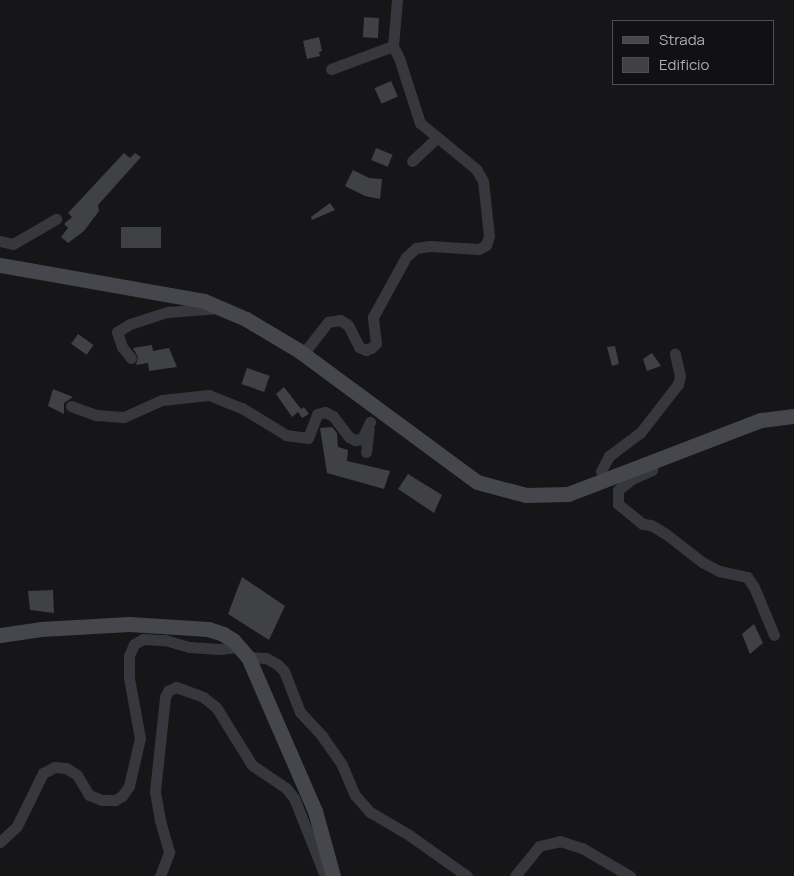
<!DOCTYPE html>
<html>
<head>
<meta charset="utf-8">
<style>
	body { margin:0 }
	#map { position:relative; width:794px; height:876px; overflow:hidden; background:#161618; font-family:Manrope,sans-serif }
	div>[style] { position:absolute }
	.building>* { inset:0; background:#404145; transform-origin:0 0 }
	.minor>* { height:11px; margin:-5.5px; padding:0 5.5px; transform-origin:5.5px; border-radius:5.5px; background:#37383d }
	.secondary>* { height:15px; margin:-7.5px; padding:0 7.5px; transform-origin:7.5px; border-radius:7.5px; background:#45474d }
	span { translate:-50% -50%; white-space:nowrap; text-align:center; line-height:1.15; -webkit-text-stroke:4px #111113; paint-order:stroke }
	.legend { position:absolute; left:612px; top:20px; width:162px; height:65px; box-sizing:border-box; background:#111113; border:1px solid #4d4f55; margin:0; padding:6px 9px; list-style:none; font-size:15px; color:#a8adb8 }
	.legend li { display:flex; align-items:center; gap:10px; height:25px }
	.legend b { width:25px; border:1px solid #4d4f55 }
</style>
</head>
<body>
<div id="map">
	<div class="building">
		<i style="left:379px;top:18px;width:20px;height:15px;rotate:93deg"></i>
		<i style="clip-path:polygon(319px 37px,322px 51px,319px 52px,320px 56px,307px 59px,303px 41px)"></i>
		<i style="left:391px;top:81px;width:17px;height:18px;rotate:66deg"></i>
		<i style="left:376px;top:148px;width:18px;height:13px;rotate:22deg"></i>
		<i style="clip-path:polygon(124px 153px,130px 158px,135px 153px,141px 157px,98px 205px,99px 211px,84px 231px,68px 243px,61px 237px,68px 228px,64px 224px,72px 217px,68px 213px)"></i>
		<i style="clip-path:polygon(353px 170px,369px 178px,382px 179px,380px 199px,365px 196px,345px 186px)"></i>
		<i style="clip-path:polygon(330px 203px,335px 210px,312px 220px,311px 217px)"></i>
		<i style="left:121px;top:227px;width:40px;height:21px"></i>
		<i style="left:78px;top:334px;width:19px;height:12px;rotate:35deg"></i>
		<i style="clip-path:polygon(152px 345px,153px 351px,169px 348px,177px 367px,149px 371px,148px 363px,136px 365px,138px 357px,133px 348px)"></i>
		<i style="clip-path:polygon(615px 346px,619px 364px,612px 366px,607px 347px)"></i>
		<i style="clip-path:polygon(652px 353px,661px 366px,647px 371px,643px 359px)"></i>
		<i style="left:247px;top:368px;width:24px;height:17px;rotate:19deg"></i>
		<i style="clip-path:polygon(284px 387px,301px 409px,304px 407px,309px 414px,302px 418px,298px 412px,292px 417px,276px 394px)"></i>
		<i style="clip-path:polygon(53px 389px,73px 397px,64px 403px,64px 414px,48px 406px)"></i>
		<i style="clip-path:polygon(332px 427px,337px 433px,338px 447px,348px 450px,347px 461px,390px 471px,384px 489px,327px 473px,320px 428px)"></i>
		<i style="clip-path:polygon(408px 474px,442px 495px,434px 513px,398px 489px)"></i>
		<i style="clip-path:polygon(242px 577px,285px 606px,269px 640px,228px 614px)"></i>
		<i style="clip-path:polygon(53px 590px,54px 613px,30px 610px,28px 591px)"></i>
		<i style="clip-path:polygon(754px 624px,763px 643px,750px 654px,742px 634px)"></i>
	</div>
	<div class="minor">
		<i style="left:331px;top:69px;width:66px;rotate:-20.4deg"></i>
		<i style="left:412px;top:161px;width:34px;rotate:-43deg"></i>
		<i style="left:0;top:241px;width:13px;rotate:13deg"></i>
		<i style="left:13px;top:244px;width:50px;rotate:-30.2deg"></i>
		<i style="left:303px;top:354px;width:41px;rotate:-52deg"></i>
		<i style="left:328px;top:322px;width:12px;rotate:-9deg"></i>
		<i style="left:340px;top:320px;width:9px;rotate:32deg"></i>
		<i style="left:348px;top:325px;width:25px;rotate:63deg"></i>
		<i style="left:359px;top:347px;width:8px;rotate:23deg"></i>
		<i style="left:366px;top:350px;width:5px;rotate:-22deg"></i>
		<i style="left:371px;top:348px;width:7px;rotate:-45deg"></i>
		<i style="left:376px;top:343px;width:26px;rotate:-97deg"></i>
		<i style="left:373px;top:317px;width:68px;rotate:-61.2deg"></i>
		<i style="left:406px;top:257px;width:13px;rotate:-42deg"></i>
		<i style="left:416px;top:248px;width:14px;rotate:-8deg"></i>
		<i style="left:430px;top:246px;width:49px;rotate:3.5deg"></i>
		<i style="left:479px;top:249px;width:8px;rotate:-30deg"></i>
		<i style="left:486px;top:245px;width:9px;rotate:-72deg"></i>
		<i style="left:489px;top:236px;width:55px;rotate:-96.2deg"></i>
		<i style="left:483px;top:181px;width:14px;rotate:-120deg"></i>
		<i style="left:476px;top:169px;width:72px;rotate:-140.6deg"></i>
		<i style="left:420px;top:123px;width:68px;rotate:-107.9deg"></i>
		<i style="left:399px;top:58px;width:13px;rotate:-117deg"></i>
		<i style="left:393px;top:46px;width:46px;rotate:-85deg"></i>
		<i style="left:131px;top:358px;width:14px;rotate:-129deg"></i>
		<i style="left:122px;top:347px;width:16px;rotate:-108deg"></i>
		<i style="left:117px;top:332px;width:15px;rotate:-32deg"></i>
		<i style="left:130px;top:324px;width:40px;rotate:-18deg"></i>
		<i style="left:168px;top:312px;width:51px;rotate:-4.5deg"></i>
		<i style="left:71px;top:406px;width:27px;rotate:20deg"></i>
		<i style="left:96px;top:415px;width:28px;rotate:4deg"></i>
		<i style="left:124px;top:417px;width:42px;rotate:-24.1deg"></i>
		<i style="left:162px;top:400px;width:47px;rotate:-6.1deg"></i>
		<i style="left:209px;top:395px;width:35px;rotate:22deg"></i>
		<i style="left:242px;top:408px;width:52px;rotate:31.5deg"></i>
		<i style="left:286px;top:435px;width:22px;rotate:8deg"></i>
		<i style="left:308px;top:438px;width:26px;rotate:-69deg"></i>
		<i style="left:317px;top:414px;width:8px;rotate:-14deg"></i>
		<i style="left:325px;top:412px;width:9px;rotate:27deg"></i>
		<i style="left:333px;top:416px;width:26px;rotate:53deg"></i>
		<i style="left:349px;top:437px;width:7px;rotate:27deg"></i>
		<i style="left:355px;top:440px;width:7px;rotate:-8deg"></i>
		<i style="left:362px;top:439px;width:19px;rotate:-65deg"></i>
		<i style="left:366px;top:452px;width:23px;rotate:-83deg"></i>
		<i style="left:653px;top:461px;width:9px;rotate:96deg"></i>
		<i style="left:652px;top:470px;width:22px;rotate:156deg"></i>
		<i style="left:632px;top:479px;width:18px;rotate:142deg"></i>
		<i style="left:618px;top:490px;width:14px;rotate:90deg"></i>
		<i style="left:618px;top:504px;width:32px;rotate:39deg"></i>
		<i style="left:643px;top:524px;width:8px;rotate:7deg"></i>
		<i style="left:651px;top:525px;width:17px;rotate:31deg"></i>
		<i style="left:666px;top:534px;width:46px;rotate:37.9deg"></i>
		<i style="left:702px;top:562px;width:19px;rotate:28deg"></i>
		<i style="left:719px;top:571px;width:29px;rotate:12deg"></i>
		<i style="left:747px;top:577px;width:12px;rotate:55deg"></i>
		<i style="left:754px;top:587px;width:52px;rotate:67.4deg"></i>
		<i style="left:601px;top:471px;width:17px;rotate:-62deg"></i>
		<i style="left:609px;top:456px;width:39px;rotate:-37deg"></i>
		<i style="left:640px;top:433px;width:62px;rotate:-52.2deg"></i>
		<i style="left:678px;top:384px;width:8px;rotate:-76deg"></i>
		<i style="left:680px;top:376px;width:23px;rotate:-103deg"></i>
		<i style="left:248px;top:657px;width:18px;rotate:3deg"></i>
		<i style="left:266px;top:658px;width:13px;rotate:29deg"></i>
		<i style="left:277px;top:664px;width:10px;rotate:45deg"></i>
		<i style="left:284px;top:671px;width:44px;rotate:68.7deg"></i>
		<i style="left:300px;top:712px;width:33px;rotate:47deg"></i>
		<i style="left:322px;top:736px;width:35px;rotate:55deg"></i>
		<i style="left:342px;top:765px;width:33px;rotate:67deg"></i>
		<i style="left:355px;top:795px;width:23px;rotate:49deg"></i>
		<i style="left:370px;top:812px;width:45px;rotate:30.5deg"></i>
		<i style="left:409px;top:835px;width:71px;rotate:35.3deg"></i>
		<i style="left:0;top:842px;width:23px;rotate:-43deg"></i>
		<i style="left:17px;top:826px;width:59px;rotate:-63.9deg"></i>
		<i style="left:43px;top:773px;width:13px;rotate:-27deg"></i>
		<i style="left:55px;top:767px;width:11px;rotate:5deg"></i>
		<i style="left:66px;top:768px;width:13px;rotate:32deg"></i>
		<i style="left:77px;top:775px;width:23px;rotate:59deg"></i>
		<i style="left:89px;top:795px;width:14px;rotate:21deg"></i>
		<i style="left:102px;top:800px;width:13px"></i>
		<i style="left:115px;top:800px;width:8px;rotate:-30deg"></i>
		<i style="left:122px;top:796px;width:12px;rotate:-55deg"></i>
		<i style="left:129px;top:786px;width:49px;rotate:-77.1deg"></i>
		<i style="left:140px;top:738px;width:61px;rotate:-100.4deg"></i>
		<i style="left:129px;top:678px;width:22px;rotate:-90deg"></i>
		<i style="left:129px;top:656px;width:13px;rotate:-67deg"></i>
		<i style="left:134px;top:644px;width:10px;rotate:-29deg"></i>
		<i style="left:143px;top:639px;width:22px;rotate:3deg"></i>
		<i style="left:165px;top:640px;width:26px;rotate:16deg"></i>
		<i style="left:190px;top:647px;width:29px;rotate:4deg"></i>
		<i style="left:219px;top:649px;width:20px;rotate:-6deg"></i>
		<i style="left:160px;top:876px;width:26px;rotate:-69deg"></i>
		<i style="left:169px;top:852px;width:33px;rotate:-106deg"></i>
		<i style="left:160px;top:820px;width:29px;rotate:-100deg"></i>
		<i style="left:155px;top:791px;width:95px;rotate:-83.9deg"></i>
		<i style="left:165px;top:697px;width:7px;rotate:-63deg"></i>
		<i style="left:168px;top:691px;width:9px;rotate:-27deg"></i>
		<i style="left:176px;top:687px;width:29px;rotate:20deg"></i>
		<i style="left:203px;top:697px;width:16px;rotate:38deg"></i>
		<i style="left:216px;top:707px;width:68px;rotate:58.2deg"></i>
		<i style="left:252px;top:765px;width:41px;rotate:34.1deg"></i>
		<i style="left:286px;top:788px;width:13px;rotate:51deg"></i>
		<i style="left:294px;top:798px;width:84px;rotate:68.3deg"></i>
		<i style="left:515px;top:876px;width:38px;rotate:-51deg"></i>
		<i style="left:539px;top:846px;width:22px;rotate:-13deg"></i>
		<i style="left:560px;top:841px;width:23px;rotate:18deg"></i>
		<i style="left:582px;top:848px;width:56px;rotate:30.3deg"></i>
	</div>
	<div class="secondary">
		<i style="left:0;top:265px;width:207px;rotate:10deg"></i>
		<i style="left:204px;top:301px;width:46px;rotate:23.2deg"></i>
		<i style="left:246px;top:319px;width:61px;rotate:30.8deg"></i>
		<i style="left:298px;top:350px;width:222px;rotate:36.4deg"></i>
		<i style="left:477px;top:482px;width:51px;rotate:14.9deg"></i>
		<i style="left:526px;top:495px;width:42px;rotate:-1.4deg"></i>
		<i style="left:568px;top:494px;width:207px;rotate:-21deg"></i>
		<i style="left:761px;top:420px;width:33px;rotate:-7deg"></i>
		<i style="left:0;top:635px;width:41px;rotate:-8.3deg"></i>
		<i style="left:41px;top:629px;width:88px;rotate:-3.3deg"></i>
		<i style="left:129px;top:624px;width:79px;rotate:3.6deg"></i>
		<i style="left:208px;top:629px;width:16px;rotate:18deg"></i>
		<i style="left:223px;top:634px;width:12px;rotate:31deg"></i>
		<i style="left:233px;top:640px;width:23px;rotate:49deg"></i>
		<i style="left:248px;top:657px;width:168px;rotate:66.5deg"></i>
		<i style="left:315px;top:811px;width:67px;rotate:74.5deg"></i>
	</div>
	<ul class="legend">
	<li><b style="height:6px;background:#45474d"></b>Strada</li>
	<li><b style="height:14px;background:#404145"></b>Edificio</li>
	</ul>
</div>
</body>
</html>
